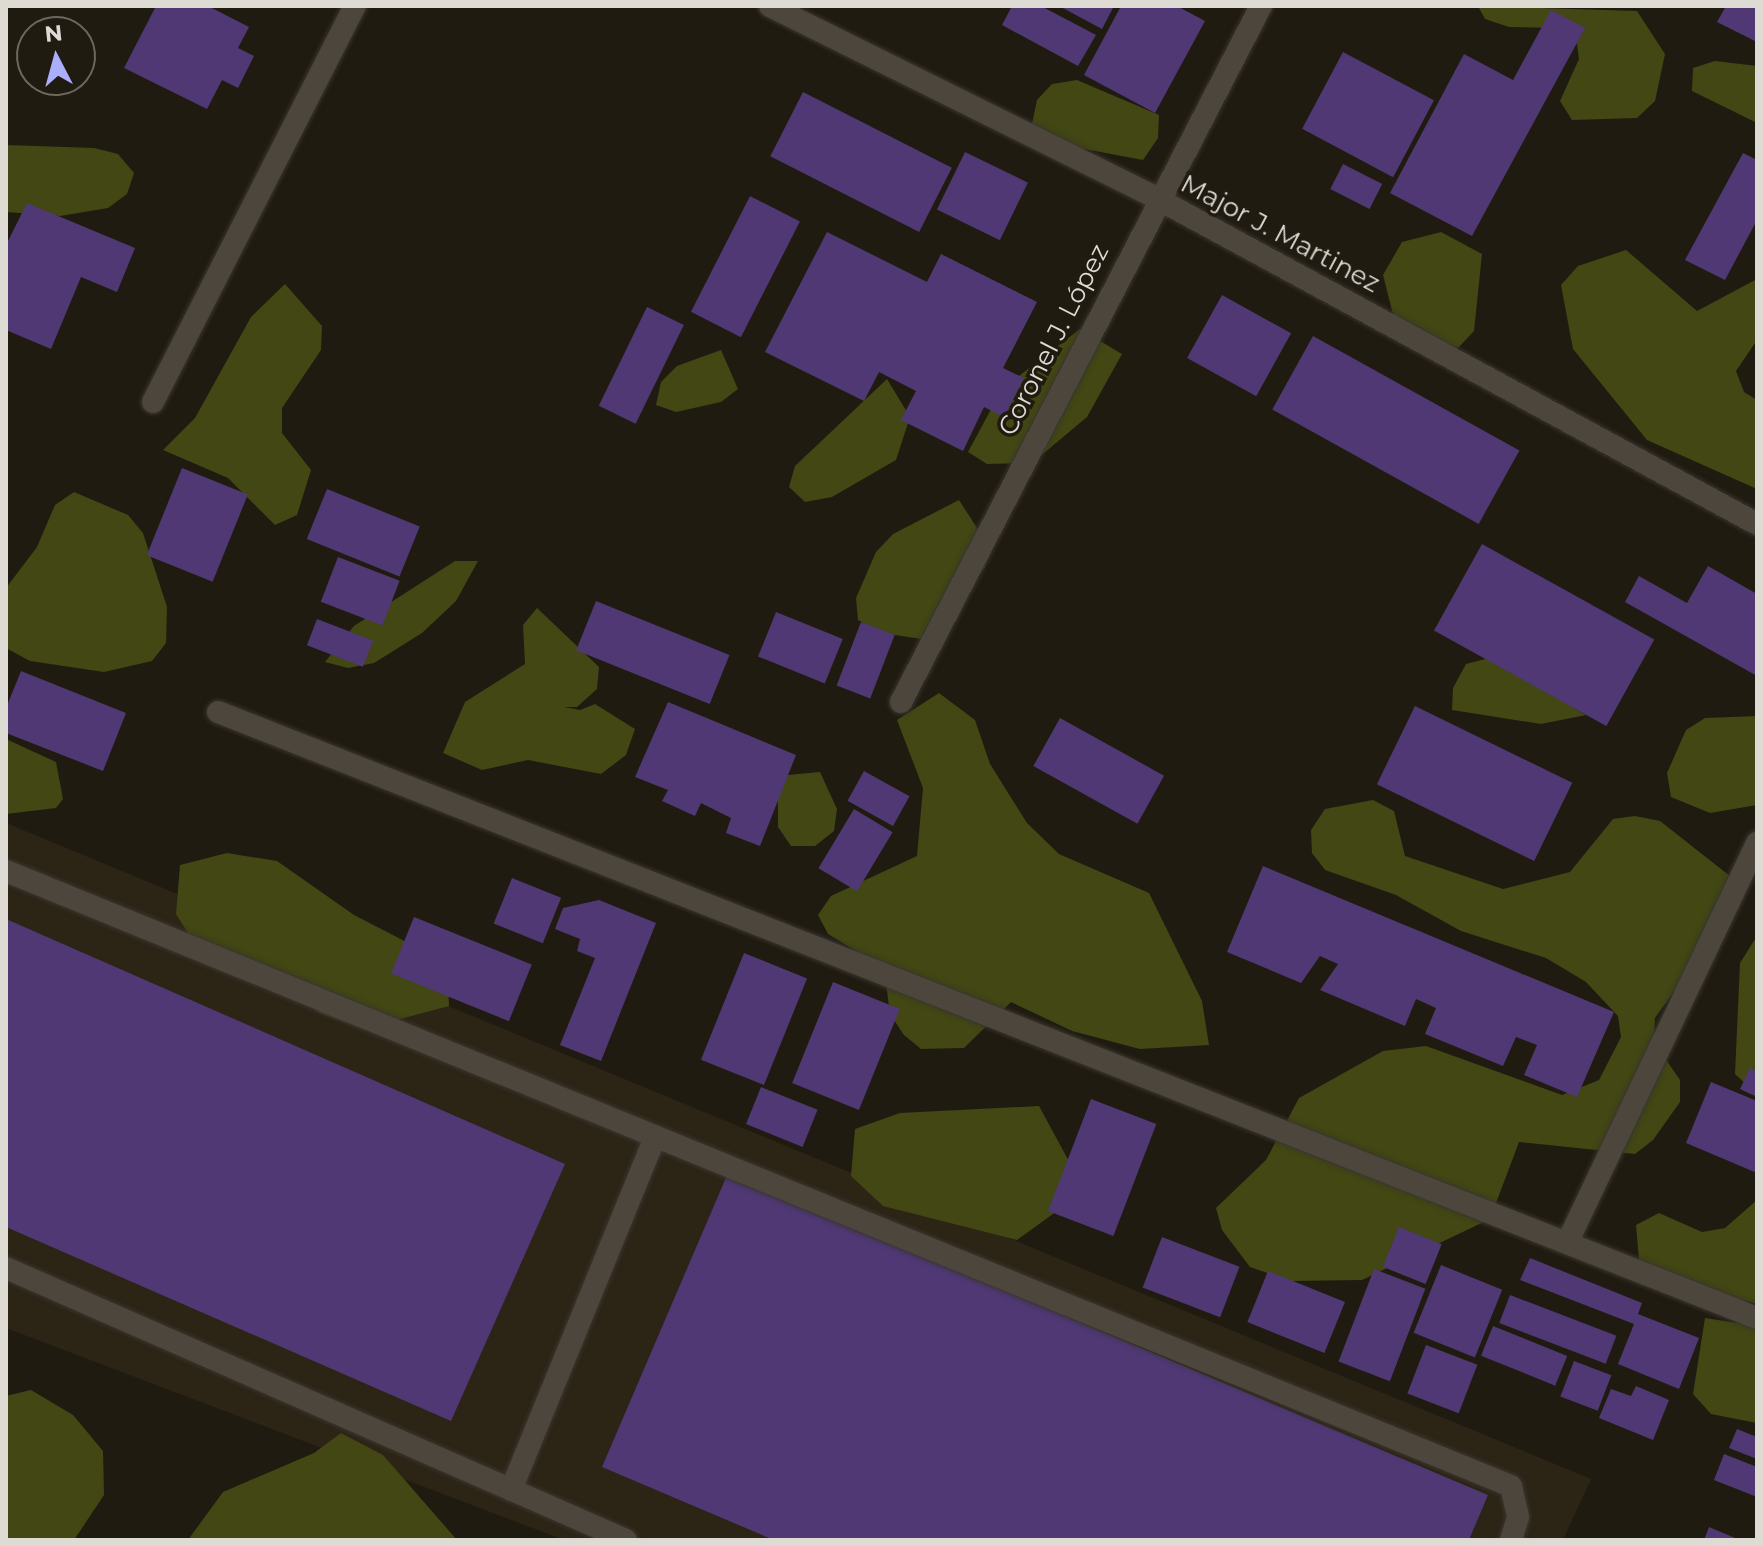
<!DOCTYPE html>
<html>
<head>
<meta charset="utf-8">
<style>
	body { margin:0 }
	#map { position:relative; width:1763px; height:1546px; overflow:hidden; background:#201b11; font-family:Montserrat,sans-serif }
	div>[style] { position:absolute }
	.built>* { inset:0; background:#2c2415 }
	.green>* { inset:0; background:#424713 }
	.building>* { inset:0; background:#4f3874; transform-origin:0 0 }
	.roads { filter:drop-shadow(0 0 2px #39352f) drop-shadow(0 0 2px #39352f) }
	.service>* { height:22px; margin:-11px; padding:0 11px; transform-origin:11px; border-radius:11px; background:#4c463c }
	.minor>* { height:22px; margin:-11px; padding:0 11px; transform-origin:11px; border-radius:11px; background:#4c463c }
	span { translate:-50% -50%; white-space:nowrap; text-align:center; line-height:1.15; -webkit-text-stroke:7px #201b11; paint-order:stroke }
	.street-label { font-size:26px; color:#dedad4 }
	.frame { position:absolute; inset:0; border:8px solid #dedad4; pointer-events:none }
	.north { position:absolute; left:16px; top:16px; width:80px; height:80px; box-sizing:border-box; background:#201b11; border:2px solid #6c675f; border-radius:50%; rotate:354deg; font-size:22px; font-weight:700; line-height:32px; text-align:center; color:#dedad4 }
	.north::after { content:''; display:block; margin:auto; width:28px; height:36px; background:#abaffb; clip-path:polygon(50% 0,100% 100%,50% 72%,0 100%) }
</style>
</head>
<body>
<div id="map">
	<div class="built">
		<i style="clip-path:polygon(6px 823px,1591px 1479px,1563px 1540px,564px 1540px,6px 1328px)"></i>
	</div>
	<div class="green">
		<i style="clip-path:polygon(1478px 6px,1637px 11px,1665px 54px,1655px 101px,1637px 118px,1572px 120px,1560px 101px,1579px 59px,1576px 37px,1556px 28px,1509px 27px,1485px 19px)"></i>
		<i style="clip-path:polygon(1715px 61px,1757px 66px,1757px 123px,1692px 91px,1693px 68px)"></i>
		<i style="clip-path:polygon(1077px 80px,1159px 115px,1158px 138px,1143px 160px,1074px 147px,1032px 124px,1037px 100px,1052px 84px)"></i>
		<i style="clip-path:polygon(6px 145px,94px 148px,118px 154px,134px 173px,127px 194px,108px 208px,60px 216px,6px 212px)"></i>
		<i style="clip-path:polygon(1441px 232px,1482px 254px,1474px 331px,1459px 347px,1420px 353px,1397px 330px,1383px 275px,1402px 242px)"></i>
		<i style="clip-path:polygon(1626px 250px,1697px 311px,1757px 279px,1757px 340px,1736px 371px,1744px 392px,1757px 400px,1757px 489px,1647px 440px,1573px 349px,1561px 285px,1578px 266px)"></i>
		<i style="clip-path:polygon(285px 284px,322px 326px,321px 350px,282px 408px,282px 433px,311px 470px,297px 515px,275px 525px,228px 478px,163px 450px,195px 418px,251px 317px)"></i>
		<i style="clip-path:polygon(1080px 329px,1122px 354px,1087px 417px,1032px 463px,987px 464px,968px 452px,1002px 389px)"></i>
		<i style="clip-path:polygon(721px 350px,738px 389px,721px 402px,676px 412px,656px 405px,661px 382px,677px 366px)"></i>
		<i style="clip-path:polygon(887px 379px,910px 417px,896px 460px,832px 497px,805px 502px,789px 487px,795px 466px)"></i>
		<i style="clip-path:polygon(74px 492px,128px 515px,143px 533px,167px 607px,166px 643px,152px 661px,104px 672px,30px 661px,6px 648px,6px 588px,37px 547px,55px 505px)"></i>
		<i style="clip-path:polygon(959px 500px,988px 545px,985px 567px,928px 640px,882px 633px,858px 620px,856px 598px,876px 552px,893px 534px)"></i>
		<i style="clip-path:polygon(455px 561px,478px 561px,456px 601px,422px 633px,374px 663px,348px 668px,325px 662px,354px 626px)"></i>
		<i style="clip-path:polygon(537px 608px,599px 667px,597px 689px,577px 707px,564px 707px,580px 710px,595px 704px,635px 729px,626px 755px,601px 774px,528px 760px,482px 770px,443px 753px,465px 702px,525px 664px,523px 625px)"></i>
		<i style="clip-path:polygon(1489px 658px,1586px 715px,1541px 724px,1452px 710px,1453px 688px,1466px 664px)"></i>
		<i style="clip-path:polygon(939px 693px,975px 720px,990px 764px,1027px 823px,1059px 854px,1149px 893px,1202px 1001px,1209px 1045px,1140px 1049px,1072px 1031px,1011px 1002px,964px 1048px,921px 1049px,904px 1035px,890px 1014px,884px 968px,828px 934px,818px 915px,831px 896px,917px 856px,923px 788px,897px 720px)"></i>
		<i style="clip-path:polygon(1757px 716px,1757px 805px,1710px 813px,1671px 797px,1667px 773px,1686px 730px,1705px 718px)"></i>
		<i style="clip-path:polygon(6px 739px,56px 762px,63px 799px,56px 808px,6px 814px)"></i>
		<i style="clip-path:polygon(820px 772px,837px 809px,834px 831px,815px 846px,791px 846px,778px 827px,778px 776px)"></i>
		<i style="clip-path:polygon(1373px 800px,1394px 811px,1405px 856px,1503px 889px,1570px 872px,1613px 819px,1635px 816px,1660px 821px,1735px 880px,1723px 923px,1655px 1018px,1654px 1042px,1680px 1080px,1680px 1102px,1653px 1140px,1635px 1154px,1519px 1142px,1490px 1219px,1362px 1280px,1291px 1281px,1250px 1267px,1222px 1230px,1216px 1208px,1266px 1160px,1299px 1098px,1383px 1051px,1426px 1046px,1562px 1095px,1599px 1080px,1621px 1037px,1618px 1016px,1586px 982px,1546px 958px,1461px 931px,1396px 895px,1325px 870px,1312px 853px,1311px 830px,1325px 809px)"></i>
		<i style="clip-path:polygon(227px 853px,277px 861px,354px 915px,447px 963px,449px 1006px,363px 1029px,319px 1013px,283px 984px,199px 951px,176px 914px,180px 865px)"></i>
		<i style="clip-path:polygon(1757px 936px,1757px 1094px,1735px 1074px,1740px 963px)"></i>
		<i style="clip-path:polygon(1039px 1106px,1078px 1178px,1053px 1214px,1017px 1240px,883px 1206px,851px 1176px,855px 1129px,900px 1113px)"></i>
		<i style="clip-path:polygon(1757px 1200px,1757px 1304px,1640px 1271px,1636px 1225px,1659px 1213px,1702px 1232px,1725px 1228px)"></i>
		<i style="clip-path:polygon(1705px 1318px,1757px 1326px,1757px 1423px,1711px 1414px,1693px 1394px)"></i>
		<i style="clip-path:polygon(31px 1390px,73px 1415px,103px 1451px,104px 1495px,74px 1540px,6px 1540px,6px 1396px)"></i>
		<i style="clip-path:polygon(341px 1433px,383px 1455px,457px 1540px,188px 1540px,223px 1492px,314px 1453px)"></i>
	</div>
	<div class="building">
		<i style="clip-path:polygon(156px 6px,208px 6px,249px 27px,238px 48px,254px 56px,238px 88px,222px 80px,207px 109px,124px 68px)"></i>
		<i style="clip-path:polygon(1012px 6px,1041px 6px,1096px 35px,1078px 66px,1002px 25px)"></i>
		<i style="clip-path:polygon(1059px 6px,1114px 6px,1102px 29px)"></i>
		<i style="clip-path:polygon(1121px 6px,1177px 6px,1205px 21px,1155px 113px,1084px 75px)"></i>
		<i style="clip-path:polygon(1726px 6px,1757px 6px,1757px 42px,1717px 22px)"></i>
		<i style="clip-path:polygon(1551px 10px,1585px 28px,1472px 236px,1390px 193px,1464px 54px,1513px 80px)"></i>
		<i style="left:1343px;top:52px;width:103px;height:87px;rotate:28deg"></i>
		<i style="left:803px;top:92px;width:167px;height:72px;rotate:27deg"></i>
		<i style="left:965px;top:152px;width:70px;height:64px;rotate:26deg"></i>
		<i style="clip-path:polygon(1743px 153px,1757px 160px,1757px 220px,1725px 280px,1685px 260px)"></i>
		<i style="left:1343px;top:164px;width:44px;height:28px;rotate:27deg"></i>
		<i style="left:750px;top:196px;width:56px;height:130px;rotate:27deg"></i>
		<i style="clip-path:polygon(27px 203px,135px 248px,117px 292px,81px 277px,51px 349px,6px 330px,6px 245px)"></i>
		<i style="clip-path:polygon(827px 232px,927px 282px,941px 254px,1037px 302px,1003px 368px,1024px 378px,1004px 417px,984px 407px,963px 451px,901px 420px,916px 391px,879px 372px,864px 401px,765px 352px)"></i>
		<i style="left:1222px;top:295px;width:79px;height:72px;rotate:29deg"></i>
		<i style="left:647px;top:307px;width:41px;height:110px;rotate:26deg"></i>
		<i style="left:1313px;top:336px;width:236px;height:84px;rotate:29deg"></i>
		<i style="left:182px;top:468px;width:71px;height:94px;rotate:22deg"></i>
		<i style="left:327px;top:489px;width:100px;height:54px;rotate:22deg"></i>
		<i style="left:1482px;top:544px;width:197px;height:99px;rotate:29deg"></i>
		<i style="left:338px;top:557px;width:66px;height:48px;rotate:21deg"></i>
		<i style="clip-path:polygon(1708px 566px,1757px 594px,1757px 676px,1625px 602px,1639px 576px,1687px 603px)"></i>
		<i style="left:596px;top:601px;width:144px;height:53px;rotate:22deg"></i>
		<i style="left:776px;top:612px;width:72px;height:48px;rotate:22deg"></i>
		<i style="left:317px;top:619px;width:60px;height:28px;rotate:21deg"></i>
		<i style="left:861px;top:622px;width:36px;height:68px;rotate:21deg"></i>
		<i style="clip-path:polygon(21px 671px,126px 713px,103px 771px,6px 733px,6px 708px)"></i>
		<i style="clip-path:polygon(668px 702px,796px 755px,760px 846px,726px 833px,731px 818px,701px 803px,695px 816px,662px 801px,668px 790px,635px 777px)"></i>
		<i style="left:1415px;top:706px;width:175px;height:87px;rotate:26deg"></i>
		<i style="left:1060px;top:718px;width:119px;height:55px;rotate:29deg"></i>
		<i style="left:864px;top:771px;width:52px;height:34px;rotate:29deg"></i>
		<i style="left:854px;top:809px;width:45px;height:69px;rotate:31deg"></i>
		<i style="clip-path:polygon(1263px 866px,1614px 1012px,1577px 1097px,1524px 1075px,1537px 1045px,1516px 1037px,1503px 1066px,1425px 1034px,1436px 1008px,1416px 999px,1405px 1026px,1320px 990px,1338px 964px,1320px 956px,1301px 983px,1227px 952px)"></i>
		<i style="left:512px;top:878px;width:53px;height:49px;rotate:22deg"></i>
		<i style="clip-path:polygon(599px 900px,656px 923px,601px 1061px,560px 1045px,595px 958px,577px 951px,580px 939px,555px 929px,563px 908px)"></i>
		<i style="left:414px;top:917px;width:127px;height:61px;rotate:22deg"></i>
		<i style="clip-path:polygon(6px 919px,565px 1164px,451px 1421px,6px 1227px)"></i>
		<i style="left:744px;top:953px;width:68px;height:115px;rotate:22deg"></i>
		<i style="left:833px;top:982px;width:72px;height:109px;rotate:22deg"></i>
		<i style="clip-path:polygon(1750px 1068px,1757px 1071px,1757px 1097px,1740px 1089px)"></i>
		<i style="clip-path:polygon(1711px 1082px,1757px 1101px,1757px 1173px,1686px 1143px)"></i>
		<i style="left:761px;top:1087px;width:61px;height:40px;rotate:22deg"></i>
		<i style="left:1091px;top:1099px;width:70px;height:120px;rotate:21deg"></i>
		<i style="clip-path:polygon(728px 1173px,1488px 1495px,1469px 1540px,774px 1540px,602px 1467px)"></i>
		<i style="left:1399px;top:1227px;width:46px;height:43px;rotate:22deg"></i>
		<i style="left:1162px;top:1237px;width:83px;height:54px;rotate:21deg"></i>
		<i style="clip-path:polygon(1530px 1258px,1642px 1303px,1638px 1314px,1699px 1338px,1679px 1389px,1618px 1364px,1634px 1324px,1520px 1280px)"></i>
		<i style="left:1441px;top:1265px;width:66px;height:73px;rotate:22deg"></i>
		<i style="left:1374px;top:1269px;width:55px;height:99px;rotate:21deg"></i>
		<i style="left:1268px;top:1271px;width:83px;height:55px;rotate:22deg"></i>
		<i style="left:1510px;top:1295px;width:114px;height:30px;rotate:21deg"></i>
		<i style="left:1493px;top:1326px;width:80px;height:32px;rotate:22deg"></i>
		<i style="left:1426px;top:1345px;width:55px;height:52px;rotate:21deg"></i>
		<i style="left:1574px;top:1361px;width:40px;height:38px;rotate:21deg"></i>
		<i style="clip-path:polygon(1636px 1386px,1669px 1400px,1653px 1440px,1599px 1418px,1611px 1389px,1631px 1396px)"></i>
		<i style="clip-path:polygon(1737px 1429px,1757px 1437px,1757px 1459px,1729px 1448px)"></i>
		<i style="clip-path:polygon(1724px 1454px,1757px 1467px,1757px 1497px,1714px 1480px)"></i>
		<i style="clip-path:polygon(1709px 1527px,1740px 1540px,1704px 1540px)"></i>
	</div>
	<div class="roads">
		<div class="service">
			<i style="left:6px;top:871px;width:1626px;rotate:22.23deg"></i>
			<i style="left:1511px;top:1486px;width:32px;rotate:77deg"></i>
			<i style="left:1518px;top:1517px;width:24px;rotate:107deg"></i>
			<i style="left:6px;top:1268px;width:677px;rotate:23.69deg"></i>
			<i style="left:511px;top:1490px;width:380px;rotate:-67.8deg"></i>
		</div>
		<div class="minor">
			<i style="left:770px;top:6px;width:433px;rotate:26.4deg"></i>
			<i style="left:1158px;top:199px;width:681px;rotate:28.48deg"></i>
			<i style="left:153px;top:402px;width:445px;rotate:-63deg"></i>
			<i style="left:901px;top:702px;width:784px;rotate:-62.65deg"></i>
			<i style="left:218px;top:712px;width:1654px;rotate:21.49deg"></i>
			<i style="left:1568px;top:1241px;width:441px;rotate:-64.6deg"></i>
		</div>
	</div>
	<div class="street-label">
		<span style="left:1280px;top:234px;rotate:28deg">Major J. Martinez</span>
		<span style="left:1054px;top:340px;rotate:-63deg">Coronel J. López</span>
	</div>
	<div class="frame"></div>
	<div class="north">N</div>
</div>
</body>
</html>
